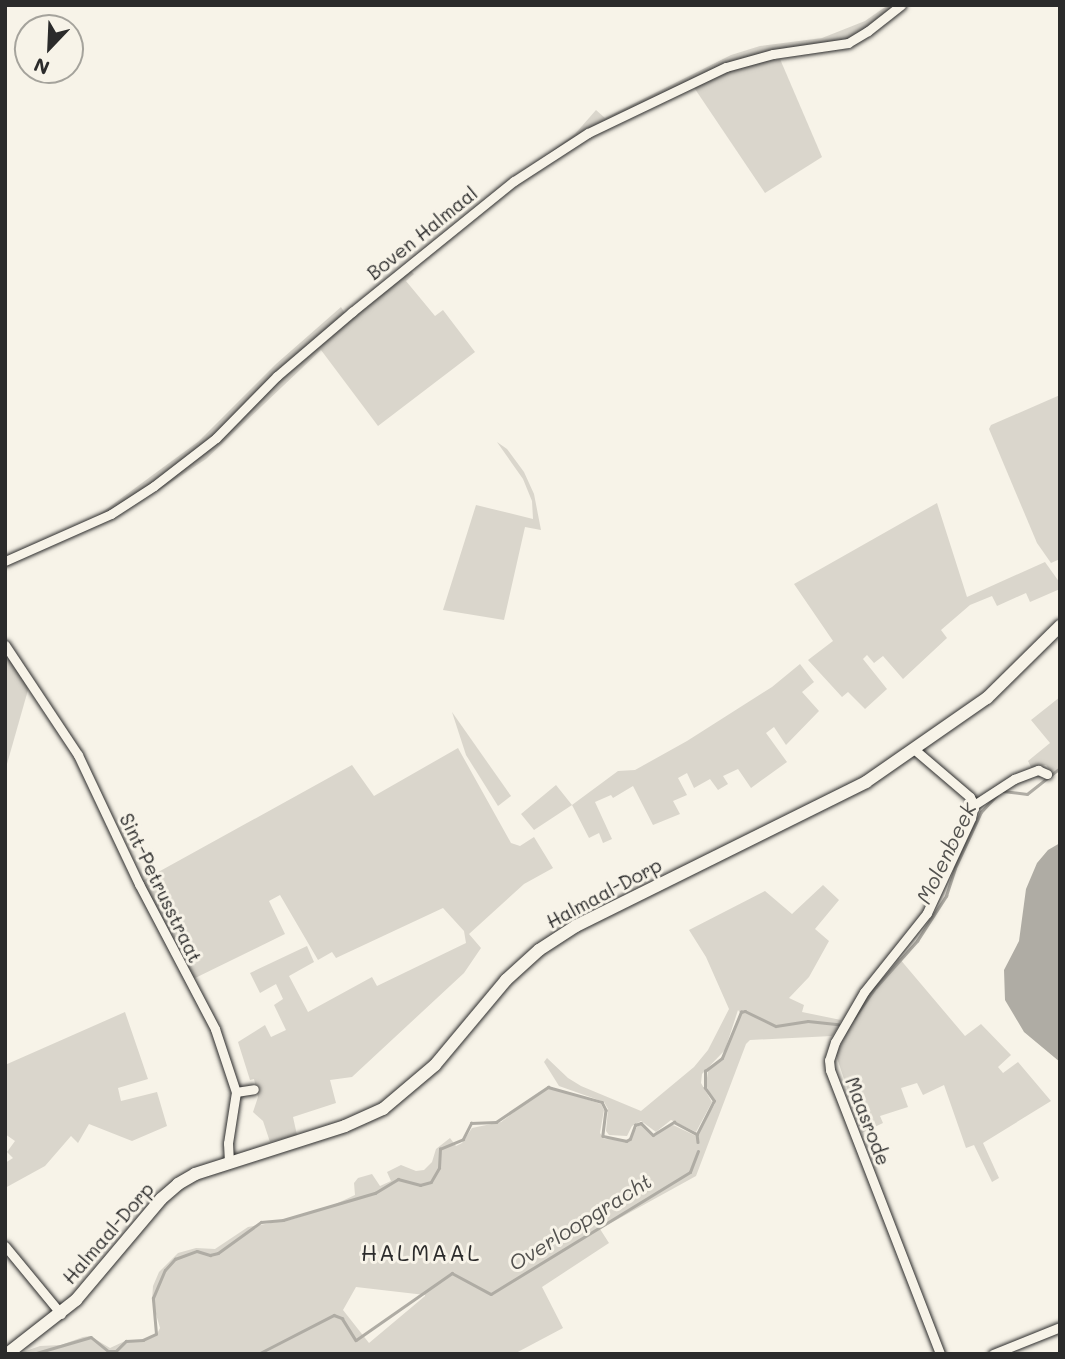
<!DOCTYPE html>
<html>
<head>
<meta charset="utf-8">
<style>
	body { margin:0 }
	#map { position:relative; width:1065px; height:1359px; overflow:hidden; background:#f7f3e8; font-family:Mali,sans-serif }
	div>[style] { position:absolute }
	.green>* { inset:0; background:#dad6cc }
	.water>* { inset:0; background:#afaca4 }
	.stream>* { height:2.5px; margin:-1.25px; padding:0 1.25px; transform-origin:1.25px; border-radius:1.25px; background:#afaca4 }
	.roads { filter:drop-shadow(0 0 2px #2b2b2b) drop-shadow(0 0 2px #2b2b2b) }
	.street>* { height:9px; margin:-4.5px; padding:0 4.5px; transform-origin:4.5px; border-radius:4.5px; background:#f7f3e8 }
	.secondary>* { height:12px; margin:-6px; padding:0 6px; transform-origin:6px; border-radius:6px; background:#f7f3e8 }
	span { translate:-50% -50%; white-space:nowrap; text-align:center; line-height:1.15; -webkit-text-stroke:6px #f7f3e8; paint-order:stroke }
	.street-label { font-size:19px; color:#2b2b2b }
	.water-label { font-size:21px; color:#53524f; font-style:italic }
	.quarter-label { font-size:23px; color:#2b2b2b; letter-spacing:2px }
	.frame { position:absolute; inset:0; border:7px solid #2b2b2b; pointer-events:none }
	.north { position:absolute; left:14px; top:14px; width:70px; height:70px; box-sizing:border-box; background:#f7f3e8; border:2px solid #a5a39c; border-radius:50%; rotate:203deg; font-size:19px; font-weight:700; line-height:28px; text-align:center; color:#2b2b2b }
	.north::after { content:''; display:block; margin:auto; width:24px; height:32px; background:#2b2b2b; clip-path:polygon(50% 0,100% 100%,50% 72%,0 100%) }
</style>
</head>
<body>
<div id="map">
	<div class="green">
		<i style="clip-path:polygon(888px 5px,898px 5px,850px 39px,759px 55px,618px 114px,536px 163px,575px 134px,596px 110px,605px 118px,731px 55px,760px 46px,822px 38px,865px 21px)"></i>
		<i style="clip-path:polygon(780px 59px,822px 157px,765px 193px,693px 86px,748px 64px)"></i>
		<i style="clip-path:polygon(410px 270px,414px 274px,406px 281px,435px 316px,443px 310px,475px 352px,378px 426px,321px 350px,206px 459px,158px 491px,156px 487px,214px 435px,147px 489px,89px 522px,199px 441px,276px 364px,341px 307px,348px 318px)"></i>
		<i style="clip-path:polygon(1060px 395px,1060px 559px,1051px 563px,1037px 543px,989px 429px,991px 425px)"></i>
		<i style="clip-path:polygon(497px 442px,507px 449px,524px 472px,534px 494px,541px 530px,525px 527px,504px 620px,443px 610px,476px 505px,533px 519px,532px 501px,523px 479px)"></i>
		<i style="clip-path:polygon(937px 503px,967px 597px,1045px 562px,1060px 583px,1060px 589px,1030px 602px,1026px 593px,997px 606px,992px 596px,970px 605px,941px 630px,947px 638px,903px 679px,883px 656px,874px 663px,867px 655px,863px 659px,887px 689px,865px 709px,848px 692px,842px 697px,808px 660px,833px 641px,794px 584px)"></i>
		<i style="clip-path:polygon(5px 650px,26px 680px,28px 690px,5px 771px)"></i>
		<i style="clip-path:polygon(800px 664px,814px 682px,802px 692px,819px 711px,786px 745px,774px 727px,766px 733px,787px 762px,751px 788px,738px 769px,723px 776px,728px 784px,718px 790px,710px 779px,694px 788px,687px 773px,678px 778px,687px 795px,673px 801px,680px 814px,653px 825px,633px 786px,613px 798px,611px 795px,595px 802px,612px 839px,603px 843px,599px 833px,589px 838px,572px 805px,534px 830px,521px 814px,556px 785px,572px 805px,618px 771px,635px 770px,687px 741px,772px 687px)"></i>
		<i style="clip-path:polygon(1060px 697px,1060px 770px,1053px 775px,1046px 765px,1031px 767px,1028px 761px,1050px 743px,1031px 720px)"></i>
		<i style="clip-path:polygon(452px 712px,511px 796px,498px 806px,466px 755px)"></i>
		<i style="clip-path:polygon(458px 748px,511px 843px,520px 846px,534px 837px,553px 868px,524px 884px,469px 934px,481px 948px,464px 973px,352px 1077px,330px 1080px,336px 1103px,293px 1117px,297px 1135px,270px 1142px,263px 1121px,253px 1112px,258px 1097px,254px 1079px,250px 1080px,238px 1042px,265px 1025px,271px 1037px,286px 1030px,274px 1005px,283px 999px,276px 984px,260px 993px,250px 973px,307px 946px,314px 962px,289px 976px,308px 1012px,372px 977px,377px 986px,466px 943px,464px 931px,443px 908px,336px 958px,332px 952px,318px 960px,280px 895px,269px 901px,285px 934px,191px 980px,142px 881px,352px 765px,374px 796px)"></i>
		<i style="clip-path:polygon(evenodd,823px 885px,839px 900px,815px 929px,829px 941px,809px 977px,789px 998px,804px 1005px,802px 1012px,841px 1020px,839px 1026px,832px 1036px,750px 1040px,746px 1044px,696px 1176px,600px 1229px,609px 1243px,542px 1287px,563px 1328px,514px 1354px,17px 1354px,40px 1346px,61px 1345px,83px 1337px,90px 1336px,110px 1348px,125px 1341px,139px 1342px,156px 1336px,160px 1328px,152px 1300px,153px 1286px,159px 1272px,178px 1253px,196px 1248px,215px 1249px,248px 1227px,293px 1219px,327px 1208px,355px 1195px,354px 1183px,358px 1178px,372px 1174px,380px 1186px,391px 1181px,387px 1172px,401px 1165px,416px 1171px,424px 1170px,432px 1162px,436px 1149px,450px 1138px,456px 1146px,462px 1143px,472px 1128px,501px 1122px,548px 1087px,601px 1104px,604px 1110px,600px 1133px,604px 1139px,628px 1140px,640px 1123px,655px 1136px,671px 1124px,696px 1136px,715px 1104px,706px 1085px,708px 1071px,725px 1054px,740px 1013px,738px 1010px,725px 1050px,702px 1074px,701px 1083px,712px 1102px,696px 1132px,671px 1120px,656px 1132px,641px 1121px,632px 1126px,627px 1136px,609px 1135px,606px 1131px,608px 1109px,604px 1102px,559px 1086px,544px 1062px,547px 1058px,568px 1078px,581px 1086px,641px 1111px,694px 1067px,708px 1050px,729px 1009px,706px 957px,689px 930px,765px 891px,792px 914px,823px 885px,356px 1287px,425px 1295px,425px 1296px,369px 1343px,343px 1310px,356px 1287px)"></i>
		<i style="clip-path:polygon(899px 958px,965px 1036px,981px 1024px,1011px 1055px,998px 1067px,1003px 1073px,1018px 1062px,1051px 1101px,983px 1143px,999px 1178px,992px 1182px,974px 1145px,966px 1148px,944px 1085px,923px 1095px,917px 1083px,901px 1088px,908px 1107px,880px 1116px,883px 1123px,862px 1133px,836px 1055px,852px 1021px)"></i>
		<i style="clip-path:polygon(125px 1012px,148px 1079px,118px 1088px,121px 1101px,157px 1092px,167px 1126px,132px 1141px,89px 1124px,78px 1143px,71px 1136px,45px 1166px,5px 1188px,5px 1163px,13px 1158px,7px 1152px,15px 1141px,5px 1134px,5px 1065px)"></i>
	</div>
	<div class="water">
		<i style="clip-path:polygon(1060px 843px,1060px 1062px,1024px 1032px,1005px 1000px,1004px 970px,1019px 941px,1026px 889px,1037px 863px,1048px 850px)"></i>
	</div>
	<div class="stream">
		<i style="left:1003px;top:791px;width:24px;rotate:7deg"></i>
		<i style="left:1027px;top:794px;width:42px;rotate:-38.2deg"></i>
		<i style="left:854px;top:1018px;width:38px;rotate:-55deg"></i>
		<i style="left:876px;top:987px;width:62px;rotate:-48.3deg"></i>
		<i style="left:917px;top:941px;width:54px;rotate:-57.2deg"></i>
		<i style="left:946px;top:896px;width:29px;rotate:-72deg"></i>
		<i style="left:955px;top:868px;width:62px;rotate:-65.1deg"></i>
		<i style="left:981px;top:812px;width:23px;rotate:-47deg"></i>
		<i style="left:697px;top:1134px;width:8px;rotate:83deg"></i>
		<i style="left:33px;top:1354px;width:60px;rotate:-16.3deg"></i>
		<i style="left:91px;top:1337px;width:22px;rotate:39deg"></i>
		<i style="left:108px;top:1351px;width:8px"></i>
		<i style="left:116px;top:1351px;width:14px;rotate:-45deg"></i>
		<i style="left:126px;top:1341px;width:17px;rotate:-3deg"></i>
		<i style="left:143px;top:1340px;width:14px;rotate:-25deg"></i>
		<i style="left:156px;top:1334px;width:36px;rotate:-95deg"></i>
		<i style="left:153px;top:1298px;width:30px;rotate:-67deg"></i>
		<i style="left:165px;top:1270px;width:15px;rotate:-48deg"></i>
		<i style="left:175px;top:1259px;width:23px;rotate:-20deg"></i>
		<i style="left:197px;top:1251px;width:14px;rotate:17deg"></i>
		<i style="left:210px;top:1255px;width:8px;rotate:-14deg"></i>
		<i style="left:218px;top:1253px;width:53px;rotate:-35.8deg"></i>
		<i style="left:261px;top:1222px;width:22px;rotate:-5deg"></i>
		<i style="left:283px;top:1220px;width:96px;rotate:-16.4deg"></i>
		<i style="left:375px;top:1193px;width:27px;rotate:-31deg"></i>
		<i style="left:398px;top:1179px;width:23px;rotate:15deg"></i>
		<i style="left:420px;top:1185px;width:11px;rotate:-15deg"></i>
		<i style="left:431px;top:1182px;width:16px;rotate:-60deg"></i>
		<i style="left:439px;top:1168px;width:19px;rotate:-87deg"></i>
		<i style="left:440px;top:1149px;width:25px;rotate:-23deg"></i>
		<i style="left:463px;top:1139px;width:18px;rotate:-63deg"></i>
		<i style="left:471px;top:1123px;width:25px;rotate:-2deg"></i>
		<i style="left:496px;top:1122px;width:63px;rotate:-33.9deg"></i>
		<i style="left:548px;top:1087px;width:56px;rotate:15.5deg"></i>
		<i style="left:602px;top:1102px;width:9px;rotate:63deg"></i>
		<i style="left:606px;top:1110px;width:26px;rotate:97deg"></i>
		<i style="left:603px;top:1136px;width:24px;rotate:12deg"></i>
		<i style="left:626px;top:1141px;width:4px;rotate:-27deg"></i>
		<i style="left:630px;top:1139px;width:15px;rotate:-70deg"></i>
		<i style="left:635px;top:1125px;width:6px;rotate:-18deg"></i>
		<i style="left:641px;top:1123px;width:17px;rotate:45deg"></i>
		<i style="left:653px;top:1135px;width:25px;rotate:-32deg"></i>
		<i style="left:674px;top:1122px;width:26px;rotate:28deg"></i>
		<i style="left:697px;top:1134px;width:37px;rotate:-63deg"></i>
		<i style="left:714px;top:1101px;width:16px;rotate:-125deg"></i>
		<i style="left:705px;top:1088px;width:17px;rotate:-90deg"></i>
		<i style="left:705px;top:1071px;width:21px;rotate:-37deg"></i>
		<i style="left:722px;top:1058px;width:50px;rotate:-67.6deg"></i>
		<i style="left:741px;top:1012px;width:4px;rotate:-14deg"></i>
		<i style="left:745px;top:1011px;width:34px;rotate:26deg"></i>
		<i style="left:776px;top:1026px;width:32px;rotate:-9deg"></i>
		<i style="left:808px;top:1021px;width:30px;rotate:6deg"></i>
		<i style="left:258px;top:1354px;width:85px;rotate:-27.2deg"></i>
		<i style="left:334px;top:1315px;width:9px;rotate:21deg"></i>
		<i style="left:342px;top:1318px;width:26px;rotate:58deg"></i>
		<i style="left:356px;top:1340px;width:117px;rotate:-34.9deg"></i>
		<i style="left:452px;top:1273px;width:44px;rotate:28.3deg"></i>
		<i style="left:491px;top:1294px;width:233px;rotate:-31.5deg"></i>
		<i style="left:690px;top:1172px;width:22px;rotate:-69deg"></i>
	</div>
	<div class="roads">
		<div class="street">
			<i style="left:5px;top:561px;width:116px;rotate:-23.9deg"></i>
			<i style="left:111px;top:514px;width:51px;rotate:-33.1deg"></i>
			<i style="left:154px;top:486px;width:78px;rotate:-37.7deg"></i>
			<i style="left:216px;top:438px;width:87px;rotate:-45.5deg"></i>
			<i style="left:277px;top:376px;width:99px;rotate:-40.5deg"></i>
			<i style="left:352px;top:312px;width:208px;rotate:-39deg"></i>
			<i style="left:514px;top:181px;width:88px;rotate:-33deg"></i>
			<i style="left:588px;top:133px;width:153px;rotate:-25.6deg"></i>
			<i style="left:726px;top:67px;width:49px;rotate:-15.5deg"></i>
			<i style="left:773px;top:54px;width:76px;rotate:-8.3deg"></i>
			<i style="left:848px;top:43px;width:23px;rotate:-31deg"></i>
			<i style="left:868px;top:31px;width:42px;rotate:-38.2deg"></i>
			<i style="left:5px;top:645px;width:132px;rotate:56.4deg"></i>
			<i style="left:78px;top:755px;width:143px;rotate:64.7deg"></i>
			<i style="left:139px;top:884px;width:164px;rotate:62.3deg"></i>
			<i style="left:215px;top:1029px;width:66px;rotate:71.6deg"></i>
			<i style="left:236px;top:1092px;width:52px;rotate:98.9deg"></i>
			<i style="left:228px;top:1143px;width:19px;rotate:87deg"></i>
			<i style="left:915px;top:750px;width:72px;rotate:40.5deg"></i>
			<i style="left:970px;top:797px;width:9px;rotate:63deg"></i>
			<i style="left:974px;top:805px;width:13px;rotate:103deg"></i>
			<i style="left:971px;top:818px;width:105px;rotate:114.9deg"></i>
			<i style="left:927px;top:913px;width:101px;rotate:128.6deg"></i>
			<i style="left:864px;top:992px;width:58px;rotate:120.1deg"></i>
			<i style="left:835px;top:1042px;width:19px;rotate:108deg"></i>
			<i style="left:829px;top:1060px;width:10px;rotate:84deg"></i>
			<i style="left:830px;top:1070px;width:305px;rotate:68.8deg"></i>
			<i style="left:974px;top:805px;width:48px;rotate:-33deg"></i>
			<i style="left:1014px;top:779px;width:26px;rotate:-21deg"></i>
			<i style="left:1038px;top:770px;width:10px;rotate:24deg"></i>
			<i style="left:236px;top:1092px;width:18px;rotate:-9deg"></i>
			<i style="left:5px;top:1246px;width:88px;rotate:50.5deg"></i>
			<i style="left:993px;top:1354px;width:72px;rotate:-21.9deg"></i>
		</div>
		<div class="secondary">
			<i style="left:7px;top:1354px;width:88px;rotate:-38deg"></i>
			<i style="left:76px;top:1300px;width:132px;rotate:-49.9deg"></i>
			<i style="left:161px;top:1199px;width:23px;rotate:-41deg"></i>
			<i style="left:178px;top:1184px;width:20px;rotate:-30deg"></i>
			<i style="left:195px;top:1174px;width:157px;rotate:-17.7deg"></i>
			<i style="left:345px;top:1126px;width:42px;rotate:-24.1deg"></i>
			<i style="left:383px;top:1109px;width:68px;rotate:-40.2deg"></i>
			<i style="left:435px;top:1065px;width:111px;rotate:-50.1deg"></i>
			<i style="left:506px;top:980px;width:45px;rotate:-42.3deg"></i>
			<i style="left:539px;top:950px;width:44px;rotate:-33deg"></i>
			<i style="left:576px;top:926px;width:324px;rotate:-26.4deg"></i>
			<i style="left:866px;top:782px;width:147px;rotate:-34.8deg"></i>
			<i style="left:987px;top:698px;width:103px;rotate:-44.6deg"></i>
		</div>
	</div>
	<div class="street-label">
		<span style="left:422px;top:233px;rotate:-39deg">Boven Halmaal</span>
		<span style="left:161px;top:888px;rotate:64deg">Sint-Petrusstraat</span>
		<span style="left:604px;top:893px;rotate:-28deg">Halmaal-Dorp</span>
		<span style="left:868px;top:1121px;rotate:69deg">Maasrode</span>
		<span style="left:108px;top:1233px;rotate:-49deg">Halmaal-Dorp</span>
	</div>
	<div class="water-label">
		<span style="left:946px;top:853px;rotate:-64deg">Molenbeek</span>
		<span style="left:580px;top:1222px;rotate:-32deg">Overloopgracht</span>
	</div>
	<div class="quarter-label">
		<span style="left:421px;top:1252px">HALMAAL</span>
	</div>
	<div class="frame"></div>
	<div class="north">N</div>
</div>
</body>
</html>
